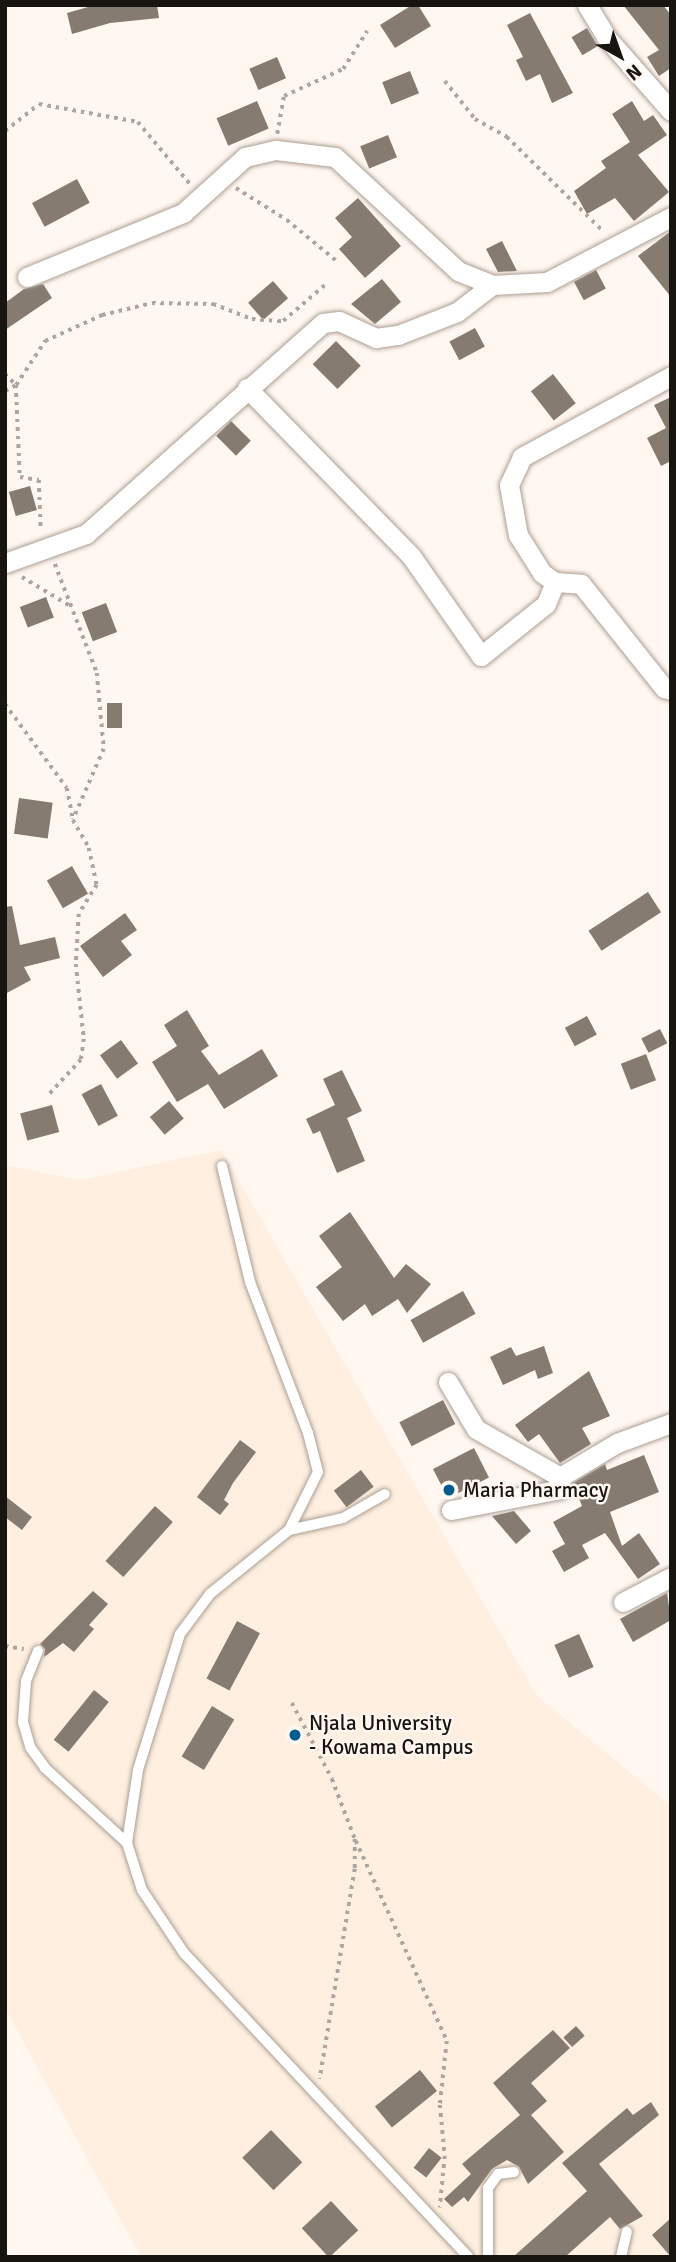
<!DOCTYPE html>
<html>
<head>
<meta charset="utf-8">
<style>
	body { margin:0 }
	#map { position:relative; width:676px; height:2262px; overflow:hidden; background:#fff7f0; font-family:Signika,sans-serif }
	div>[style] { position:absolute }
	.built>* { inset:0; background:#feefe0 }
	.building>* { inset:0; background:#867b70; transform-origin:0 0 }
	.path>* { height:3.5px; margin-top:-1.75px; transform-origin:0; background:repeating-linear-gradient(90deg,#ada6a0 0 3.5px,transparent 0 8.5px) }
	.roads { filter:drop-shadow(0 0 2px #ab9f94) drop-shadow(0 0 2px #ab9f94) }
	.service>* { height:10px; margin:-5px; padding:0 5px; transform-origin:5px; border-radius:5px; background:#fff }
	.minor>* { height:19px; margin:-9.5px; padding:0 9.5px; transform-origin:9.5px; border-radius:9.5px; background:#fff }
	.dots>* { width:19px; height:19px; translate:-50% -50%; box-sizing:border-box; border:4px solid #fff7f0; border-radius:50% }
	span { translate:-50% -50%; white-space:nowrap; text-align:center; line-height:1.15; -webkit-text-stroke:5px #fff7f0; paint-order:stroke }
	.poi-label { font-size:21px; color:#181410 }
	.left { translate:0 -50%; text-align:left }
	.frame { position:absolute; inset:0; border:7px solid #181410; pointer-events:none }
	.north { position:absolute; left:585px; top:21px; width:70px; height:70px; -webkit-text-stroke:5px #fff7f0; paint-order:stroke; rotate:140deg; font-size:19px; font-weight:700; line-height:28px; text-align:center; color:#181410 }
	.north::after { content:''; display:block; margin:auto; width:24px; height:32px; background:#181410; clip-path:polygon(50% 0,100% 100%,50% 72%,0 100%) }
</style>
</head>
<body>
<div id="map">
	<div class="built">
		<i style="clip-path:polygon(221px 1150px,537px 1696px,671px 1806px,671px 2257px,141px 2257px,5px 2008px,5px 1165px,80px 1180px)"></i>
	</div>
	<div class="building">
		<i style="clip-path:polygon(95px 5px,157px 5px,159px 18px,110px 23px,72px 34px,67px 13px)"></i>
		<i style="clip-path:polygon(412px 5px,418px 5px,431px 26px,395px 48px,380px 25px)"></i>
		<i style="clip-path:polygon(623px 5px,663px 5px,671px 15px,671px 68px,659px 76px,647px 57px,659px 50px)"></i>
		<i style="clip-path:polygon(530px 13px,573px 93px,552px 103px,540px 74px,526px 81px,516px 60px,523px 57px,507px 25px)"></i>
		<i style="left:587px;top:28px;width:21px;height:18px;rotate:59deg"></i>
		<i style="left:277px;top:57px;width:23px;height:30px;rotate:67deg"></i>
		<i style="left:410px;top:71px;width:24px;height:30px;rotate:68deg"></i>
		<i style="left:257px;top:101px;width:30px;height:44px;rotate:67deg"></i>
		<i style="clip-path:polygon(632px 101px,644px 121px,653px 115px,667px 135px,638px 155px,669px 192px,634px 221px,615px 198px,587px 214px,574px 191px,606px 168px,601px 161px,630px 142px,612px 114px)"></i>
		<i style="left:388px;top:135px;width:24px;height:30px;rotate:68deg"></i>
		<i style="left:77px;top:179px;width:27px;height:51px;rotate:62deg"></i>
		<i style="clip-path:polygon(358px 198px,401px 246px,365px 278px,339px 249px,352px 237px,335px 218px)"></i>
		<i style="clip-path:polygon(671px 231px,671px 297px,638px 256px)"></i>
		<i style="clip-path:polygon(502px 241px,517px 271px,498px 272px,486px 249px)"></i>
		<i style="left:596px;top:270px;width:21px;height:25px;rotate:62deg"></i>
		<i style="clip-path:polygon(382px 279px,401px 302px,375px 324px,351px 304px)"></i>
		<i style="left:273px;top:281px;width:23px;height:33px;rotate:49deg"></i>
		<i style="clip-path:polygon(43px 284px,52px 298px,5px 330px,5px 303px,24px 289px)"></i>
		<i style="left:475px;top:328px;width:21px;height:29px;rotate:62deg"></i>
		<i style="left:336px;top:341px;width:35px;height:33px;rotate:45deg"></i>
		<i style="left:553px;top:374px;width:37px;height:28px;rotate:52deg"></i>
		<i style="clip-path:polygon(671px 397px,671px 461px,661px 466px,647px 438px,666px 428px,654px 405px)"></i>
		<i style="left:231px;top:421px;width:28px;height:21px;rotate:45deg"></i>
		<i style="left:30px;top:486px;width:25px;height:22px;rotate:74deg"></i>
		<i style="left:46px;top:597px;width:22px;height:28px;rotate:69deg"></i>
		<i style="left:106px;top:603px;width:31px;height:26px;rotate:69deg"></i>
		<i style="left:107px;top:703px;width:15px;height:25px"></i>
		<i style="left:19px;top:798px;width:34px;height:36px;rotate:8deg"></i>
		<i style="left:72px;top:866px;width:32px;height:29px;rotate:60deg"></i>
		<i style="left:648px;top:892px;width:24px;height:71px;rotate:57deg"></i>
		<i style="clip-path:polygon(12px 906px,20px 945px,55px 937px,60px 958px,24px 967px,31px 980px,5px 994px,5px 907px)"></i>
		<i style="clip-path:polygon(125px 913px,137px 930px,121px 941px,132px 955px,103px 977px,80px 946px)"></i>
		<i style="clip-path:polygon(187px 1010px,209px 1046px,201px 1051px,219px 1075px,262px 1049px,278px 1076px,224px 1109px,208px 1084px,177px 1102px,152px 1062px,177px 1046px,164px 1025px)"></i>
		<i style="left:587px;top:1016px;width:21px;height:25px;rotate:62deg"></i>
		<i style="left:660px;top:1029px;width:16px;height:21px;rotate:63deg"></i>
		<i style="left:121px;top:1040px;width:29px;height:26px;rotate:54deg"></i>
		<i style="left:646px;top:1054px;width:28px;height:27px;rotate:69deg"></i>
		<i style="clip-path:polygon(342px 1070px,362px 1111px,347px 1118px,365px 1161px,337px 1173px,320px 1131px,313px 1134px,306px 1119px,335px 1105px,323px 1079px)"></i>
		<i style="left:101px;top:1084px;width:36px;height:22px;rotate:62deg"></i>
		<i style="left:169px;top:1101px;width:23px;height:25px;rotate:50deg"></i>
		<i style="left:52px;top:1105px;width:28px;height:33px;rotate:75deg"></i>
		<i style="clip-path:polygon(350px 1212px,394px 1278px,406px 1264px,431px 1284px,407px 1313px,398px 1299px,372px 1316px,365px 1304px,343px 1321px,316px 1287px,342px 1267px,319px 1236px)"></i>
		<i style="left:463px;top:1291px;width:26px;height:60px;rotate:61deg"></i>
		<i style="clip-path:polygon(544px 1346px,553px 1373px,538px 1379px,535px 1370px,503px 1385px,490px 1357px,511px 1347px,516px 1356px)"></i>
		<i style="clip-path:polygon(589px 1371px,610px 1416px,582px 1428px,591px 1444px,560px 1463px,539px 1434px,528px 1442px,515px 1425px)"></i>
		<i style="left:443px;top:1400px;width:27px;height:49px;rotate:63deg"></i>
		<i style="clip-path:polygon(240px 1440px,256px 1452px,233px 1483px,224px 1500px,229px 1504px,220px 1515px,197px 1497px)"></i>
		<i style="left:474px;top:1448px;width:33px;height:46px;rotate:63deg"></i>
		<i style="clip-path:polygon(644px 1455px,659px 1492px,610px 1512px,622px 1546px,639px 1533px,660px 1564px,638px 1579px,605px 1533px,582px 1545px,589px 1558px,564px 1572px,552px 1551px,565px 1544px,553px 1522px,582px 1506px,573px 1483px,605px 1464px,607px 1470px)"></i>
		<i style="left:361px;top:1470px;width:21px;height:34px;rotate:53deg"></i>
		<i style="clip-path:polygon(5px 1496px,32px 1517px,22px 1530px,5px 1517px)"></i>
		<i style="left:155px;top:1506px;width:24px;height:74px;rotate:42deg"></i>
		<i style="clip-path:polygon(514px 1511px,531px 1531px,516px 1544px,492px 1516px)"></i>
		<i style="clip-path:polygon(93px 1591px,108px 1604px,89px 1625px,94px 1629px,74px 1652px,63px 1643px,44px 1657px,45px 1649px,40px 1644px)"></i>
		<i style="clip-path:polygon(667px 1593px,671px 1620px,633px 1642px,620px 1619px)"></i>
		<i style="left:237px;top:1621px;width:26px;height:65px;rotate:28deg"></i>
		<i style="left:579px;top:1634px;width:36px;height:27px;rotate:66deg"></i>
		<i style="left:94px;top:1690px;width:19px;height:64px;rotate:39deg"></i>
		<i style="left:212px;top:1706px;width:26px;height:59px;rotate:31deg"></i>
		<i style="left:576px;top:2026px;width:13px;height:17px;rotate:48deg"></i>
		<i style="clip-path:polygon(553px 2030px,570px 2048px,531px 2083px,547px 2101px,531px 2115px,564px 2152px,528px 2184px,519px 2167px,507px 2160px,492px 2169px,468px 2202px,464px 2197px,452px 2207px,444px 2199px,471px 2174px,462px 2164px,520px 2115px,493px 2083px)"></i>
		<i style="left:420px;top:2070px;width:27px;height:58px;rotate:51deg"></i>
		<i style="clip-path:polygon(651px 2102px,659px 2115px,599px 2164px,643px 2216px,620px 2229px,610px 2217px,565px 2257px,513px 2257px,587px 2191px,562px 2163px,627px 2108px,633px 2115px)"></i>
		<i style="left:271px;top:2130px;width:45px;height:40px;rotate:46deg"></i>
		<i style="left:429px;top:2148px;width:16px;height:25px;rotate:38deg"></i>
		<i style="left:331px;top:2201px;width:40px;height:40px;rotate:47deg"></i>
		<i style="clip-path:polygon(671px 2218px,671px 2257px,652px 2235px)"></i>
	</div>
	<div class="path">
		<i style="left:445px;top:81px;width:48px;rotate:51.7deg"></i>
		<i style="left:475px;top:119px;width:37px;rotate:29deg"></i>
		<i style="left:507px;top:137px;width:136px;rotate:44.4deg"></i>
		<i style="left:5px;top:131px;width:43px;rotate:-38.5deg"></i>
		<i style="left:39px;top:104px;width:101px;rotate:10.3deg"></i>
		<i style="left:138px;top:122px;width:81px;rotate:50deg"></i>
		<i style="left:277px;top:134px;width:39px;rotate:-80deg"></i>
		<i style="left:284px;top:96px;width:65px;rotate:-24.6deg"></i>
		<i style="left:343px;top:69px;width:45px;rotate:-57.7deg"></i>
		<i style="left:236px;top:188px;width:60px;rotate:32.1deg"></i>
		<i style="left:287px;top:220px;width:66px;rotate:39.5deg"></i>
		<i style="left:5px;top:374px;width:16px;rotate:45deg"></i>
		<i style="left:16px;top:385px;width:92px;rotate:87.5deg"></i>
		<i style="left:20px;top:477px;width:19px;rotate:9deg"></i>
		<i style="left:39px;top:480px;width:51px;rotate:87.8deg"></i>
		<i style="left:5px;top:391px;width:13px;rotate:-29deg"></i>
		<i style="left:16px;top:385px;width:53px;rotate:-56.6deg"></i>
		<i style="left:45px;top:341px;width:63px;rotate:-24.5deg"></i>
		<i style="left:102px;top:315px;width:51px;rotate:-13.5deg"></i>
		<i style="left:152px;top:303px;width:61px;rotate:0.9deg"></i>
		<i style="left:213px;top:304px;width:42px;rotate:21deg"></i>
		<i style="left:252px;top:319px;width:31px;rotate:4deg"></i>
		<i style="left:283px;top:321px;width:57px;rotate:-40.7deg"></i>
		<i style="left:55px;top:564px;width:117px;rotate:68.9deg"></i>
		<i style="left:97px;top:673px;width:76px;rotate:84.7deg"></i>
		<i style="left:104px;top:749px;width:77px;rotate:113.6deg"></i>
		<i style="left:22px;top:577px;width:58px;rotate:31deg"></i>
		<i style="left:5px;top:704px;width:104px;rotate:53.6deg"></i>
		<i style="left:67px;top:788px;width:33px;rotate:79deg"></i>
		<i style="left:73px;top:820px;width:32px;rotate:60deg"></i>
		<i style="left:89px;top:848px;width:38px;rotate:78deg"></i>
		<i style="left:97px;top:885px;width:34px;rotate:122deg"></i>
		<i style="left:79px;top:914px;width:50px;rotate:93.4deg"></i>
		<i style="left:76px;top:964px;width:75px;rotate:83.9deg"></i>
		<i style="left:84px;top:1039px;width:21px;rotate:98deg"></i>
		<i style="left:81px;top:1060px;width:49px;rotate:132.5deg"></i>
		<i style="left:5px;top:1646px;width:19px;rotate:9deg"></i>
		<i style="left:292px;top:1703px;width:86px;rotate:62.2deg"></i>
		<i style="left:332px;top:1779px;width:64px;rotate:69deg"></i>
		<i style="left:355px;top:1839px;width:30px;rotate:90deg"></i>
		<i style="left:355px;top:1869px;width:213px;rotate:99.5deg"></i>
		<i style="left:356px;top:1841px;width:220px;rotate:65.5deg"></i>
		<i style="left:447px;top:2041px;width:64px;rotate:96.2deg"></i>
		<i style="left:440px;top:2105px;width:51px;rotate:84.4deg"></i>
		<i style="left:445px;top:2156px;width:52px;rotate:95.5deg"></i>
	</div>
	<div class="roads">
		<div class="service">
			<i style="left:222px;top:1166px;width:119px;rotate:76.4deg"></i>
			<i style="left:250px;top:1282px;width:162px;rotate:69deg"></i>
			<i style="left:308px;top:1433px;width:40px;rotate:75.6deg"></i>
			<i style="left:318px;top:1472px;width:65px;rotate:116.6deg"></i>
			<i style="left:289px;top:1530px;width:102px;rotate:141deg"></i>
			<i style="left:210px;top:1594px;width:50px;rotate:126.9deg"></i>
			<i style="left:180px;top:1634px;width:142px;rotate:107.2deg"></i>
			<i style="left:138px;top:1770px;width:74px;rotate:98.6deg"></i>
			<i style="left:127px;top:1843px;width:49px;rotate:72.3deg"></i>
			<i style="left:142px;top:1890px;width:76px;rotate:56.3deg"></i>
			<i style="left:184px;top:1953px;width:416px;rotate:46.9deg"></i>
			<i style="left:289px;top:1530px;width:55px;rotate:-12.5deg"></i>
			<i style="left:343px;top:1518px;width:48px;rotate:-29.7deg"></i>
			<i style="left:38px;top:1651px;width:32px;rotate:112deg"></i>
			<i style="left:26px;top:1681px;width:41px;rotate:94.2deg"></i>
			<i style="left:23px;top:1722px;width:26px;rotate:74deg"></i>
			<i style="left:30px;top:1747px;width:26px;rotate:54deg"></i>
			<i style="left:45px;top:1768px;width:111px;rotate:42.4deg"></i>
			<i style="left:488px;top:2257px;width:69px;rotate:-90deg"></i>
			<i style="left:488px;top:2188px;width:17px;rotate:-54deg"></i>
			<i style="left:498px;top:2174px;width:16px;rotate:-7deg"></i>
			<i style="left:621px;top:2257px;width:26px;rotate:-77deg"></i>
		</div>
		<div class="minor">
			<i style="left:587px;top:5px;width:37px;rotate:59deg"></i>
			<i style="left:606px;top:37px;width:98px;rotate:48.7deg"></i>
			<i style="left:27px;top:277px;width:169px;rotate:-22.3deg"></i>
			<i style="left:183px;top:213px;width:84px;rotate:-42.1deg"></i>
			<i style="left:245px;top:157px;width:32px;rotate:-13deg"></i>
			<i style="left:276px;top:150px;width:59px;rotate:6.8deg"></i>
			<i style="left:335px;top:157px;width:168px;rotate:42.8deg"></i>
			<i style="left:458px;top:271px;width:37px;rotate:22deg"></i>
			<i style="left:492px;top:285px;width:55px;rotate:-3.1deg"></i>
			<i style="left:547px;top:282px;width:140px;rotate:-27.7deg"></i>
			<i style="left:671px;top:376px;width:170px;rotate:151.5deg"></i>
			<i style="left:522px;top:457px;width:31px;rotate:115deg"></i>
			<i style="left:509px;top:485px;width:51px;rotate:79.8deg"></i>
			<i style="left:518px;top:535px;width:45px;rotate:57.7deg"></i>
			<i style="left:542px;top:573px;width:16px;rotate:35deg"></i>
			<i style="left:555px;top:582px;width:26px;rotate:4deg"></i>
			<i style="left:581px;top:584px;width:133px;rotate:51.4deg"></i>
			<i style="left:664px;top:688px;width:7px;rotate:16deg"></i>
			<i style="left:247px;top:388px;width:235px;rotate:45.7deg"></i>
			<i style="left:411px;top:556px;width:122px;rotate:55deg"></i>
			<i style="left:481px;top:656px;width:83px;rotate:-38.7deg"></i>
			<i style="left:546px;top:604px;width:24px;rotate:-68deg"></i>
			<i style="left:5px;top:563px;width:86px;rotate:-19.7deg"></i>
			<i style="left:86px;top:534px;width:317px;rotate:-41.7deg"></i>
			<i style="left:323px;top:323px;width:16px;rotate:-7deg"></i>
			<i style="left:339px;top:321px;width:41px;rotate:24.7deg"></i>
			<i style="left:376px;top:338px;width:22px;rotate:-8deg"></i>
			<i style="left:398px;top:335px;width:63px;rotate:-21.3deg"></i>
			<i style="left:457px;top:312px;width:44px;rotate:-37.6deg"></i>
			<i style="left:448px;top:1382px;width:55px;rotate:59.2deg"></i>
			<i style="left:476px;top:1429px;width:97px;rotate:29.7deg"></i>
			<i style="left:451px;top:1510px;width:112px;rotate:-10.8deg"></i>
			<i style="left:561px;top:1489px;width:12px;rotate:-95deg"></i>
			<i style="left:560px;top:1477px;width:66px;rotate:-30.8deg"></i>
			<i style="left:617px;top:1443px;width:58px;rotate:-20.3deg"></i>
			<i style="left:623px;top:1602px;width:54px;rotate:-27.5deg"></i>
		</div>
	</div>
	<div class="dots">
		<i style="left:449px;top:1490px;background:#015c8d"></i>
		<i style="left:295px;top:1735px;background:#015c8d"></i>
	</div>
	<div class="poi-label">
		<span class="left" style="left:463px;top:1490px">Maria Pharmacy</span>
		<span class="left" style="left:309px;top:1735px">Njala University<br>- Kowama Campus</span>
	</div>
	<div class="frame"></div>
	<div class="north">N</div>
</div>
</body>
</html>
